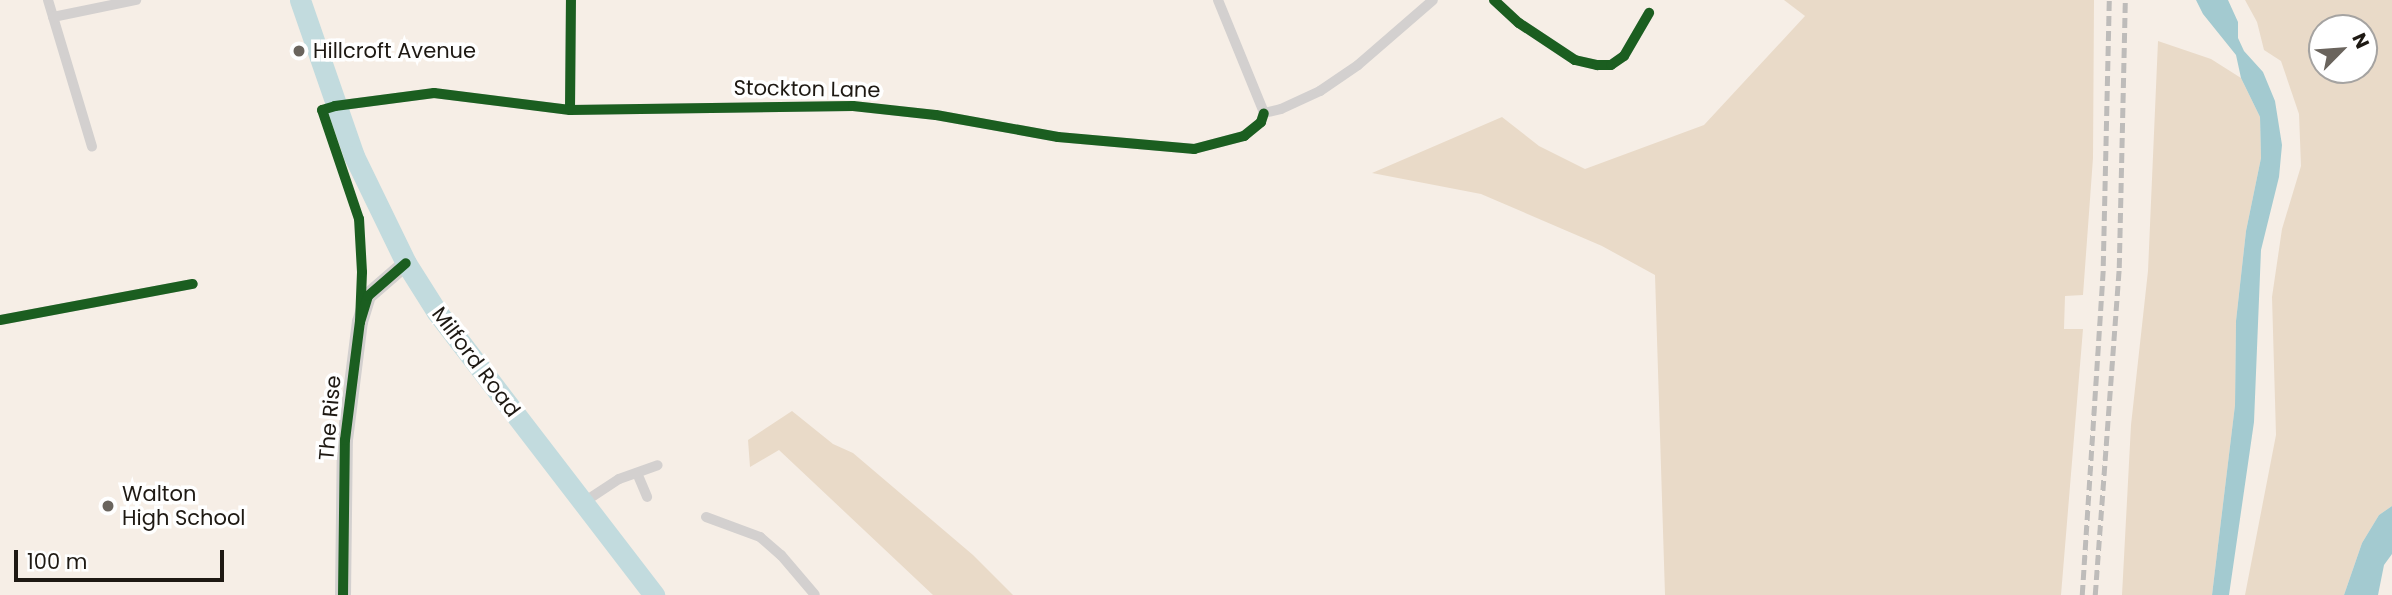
<!DOCTYPE html>
<html>
<head>
<meta charset="utf-8">
<style>
	body { margin:0 }
	#map { position:relative; width:2392px; height:595px; overflow:hidden; background:#f6eee6; font-family:Poppins,sans-serif }
	div>[style] { position:absolute }
	.green>* { inset:0; background:#e9dac8 }
	.water>* { inset:0; background:#a3cad0 }
	.street>* { height:10px; margin:-5px; padding:0 5px; transform-origin:5px; border-radius:5px; background:#d3d0cf }
	.secondary>* { height:16px; margin:-8px; padding:0 8px; transform-origin:8px; border-radius:8px; background:#d3d0cf }
	.highway>* { height:21px; margin:-10.5px; padding:0 10.5px; transform-origin:10.5px; border-radius:10.5px; background:#c2dbde }
	.rail>* { height:4.5px; margin-top:-2.25px; transform-origin:0; background:repeating-linear-gradient(90deg,#bebcba 0 10px,transparent 0 15px) }
	.cycleway>* { height:10px; margin:-5px; padding:0 5px; transform-origin:5px; border-radius:5px; background:#1b5e20 }
	.dots>* { width:19px; height:19px; translate:-50% -50%; box-sizing:border-box; border:4px solid #fff; border-radius:50% }
	span { translate:-50% -50%; white-space:nowrap; text-align:center; line-height:1.15; -webkit-text-stroke:7px #fff; paint-order:stroke }
	.poi-label { font-size:21px; color:#1e1913 }
	.left { translate:0 -50%; text-align:left }
	.street-label { font-size:21px; color:#1e1913 }
	.north { position:absolute; left:2308px; top:14px; width:70px; height:70px; box-sizing:border-box; background:#fff; border:2px solid #a5a3a1; border-radius:50%; rotate:65deg; font-size:19px; font-weight:700; line-height:28px; text-align:center; color:#1e1913 }
	.north::after { content:''; display:block; margin:auto; width:24px; height:32px; background:#6a645d; clip-path:polygon(50% 0,100% 100%,50% 72%,0 100%) }
	.scale { position:absolute; left:14px; top:550px; width:210px; height:32px; box-sizing:border-box; border:4px solid #1e1913; border-top:0; padding-left:9px; font-size:21px; line-height:24px; white-space:nowrap; color:#1e1913; -webkit-text-stroke:5px #fff; paint-order:stroke }
</style>
</head>
<body>
<div id="map">
	<div class="green">
		<i style="clip-path:polygon(1784px 0,2094px 0,2093px 158px,2083px 295px,2065px 296px,2064px 329px,2083px 329px,2061px 595px,1665px 595px,1655px 275px,1602px 246px,1481px 194px,1372px 173px,1502px 117px,1539px 146px,1585px 169px,1704px 125px,1805px 16px)"></i>
		<i style="clip-path:polygon(evenodd,2245px 0,2392px 0,2392px 506px,2379px 515px,2362px 543px,2344px 595px,2245px 595px,2276px 435px,2272px 297px,2282px 229px,2301px 166px,2299px 114px,2281px 61px,2264px 50px,2257px 22px,2245px 0,2322px 28px,2364px 28px,2364px 70px,2322px 70px,2322px 28px)"></i>
		<i style="clip-path:polygon(2158px 41px,2211px 59px,2241px 78px,2260px 117px,2261px 158px,2246px 231px,2236px 321px,2235px 405px,2212px 595px,2122px 595px,2131px 425px,2148px 271px)"></i>
		<i style="clip-path:polygon(792px 411px,833px 444px,853px 453px,973px 555px,1013px 595px,933px 595px,779px 450px,750px 467px,748px 440px)"></i>
	</div>
	<div class="water">
		<i style="clip-path:polygon(2196px 0,2228px 0,2238px 22px,2238px 38px,2244px 51px,2263px 72px,2275px 101px,2282px 145px,2279px 177px,2261px 250px,2254px 422px,2229px 595px,2212px 595px,2235px 405px,2236px 321px,2246px 231px,2261px 158px,2260px 117px,2241px 78px,2236px 55px,2203px 14px)"></i>
		<i style="clip-path:polygon(2392px 506px,2392px 554px,2384px 565px,2378px 595px,2344px 595px,2362px 543px,2379px 515px)"></i>
	</div>
	<div class="street">
		<i style="left:48px;top:0;width:153px;rotate:73.3deg"></i>
		<i style="left:1218px;top:0;width:122px;rotate:67.8deg"></i>
		<i style="left:1494px;top:0;width:34px;rotate:43deg"></i>
		<i style="left:1519px;top:23px;width:67px;rotate:33.5deg"></i>
		<i style="left:1575px;top:60px;width:23px;rotate:13deg"></i>
		<i style="left:1597px;top:65px;width:14px"></i>
		<i style="left:1611px;top:65px;width:16px;rotate:-35deg"></i>
		<i style="left:1624px;top:56px;width:50px;rotate:-59.8deg"></i>
		<i style="left:53px;top:17px;width:85px;rotate:-11.6deg"></i>
		<i style="left:335px;top:106px;width:100px;rotate:-7.5deg"></i>
		<i style="left:434px;top:93px;width:137px;rotate:7.1deg"></i>
		<i style="left:570px;top:110px;width:283px;rotate:-0.8deg"></i>
		<i style="left:853px;top:106px;width:83px;rotate:6.2deg"></i>
		<i style="left:936px;top:115px;width:124px;rotate:10.2deg"></i>
		<i style="left:1058px;top:137px;width:137px;rotate:5deg"></i>
		<i style="left:1194px;top:149px;width:52px;rotate:-14.6deg"></i>
		<i style="left:1244px;top:136px;width:22px;rotate:-39deg"></i>
		<i style="left:1261px;top:122px;width:9px;rotate:-72deg"></i>
		<i style="left:570px;top:110px;width:110px;rotate:-89.5deg"></i>
		<i style="left:1264px;top:113px;width:17px;rotate:-13deg"></i>
		<i style="left:1281px;top:109px;width:43px;rotate:-24.8deg"></i>
		<i style="left:1320px;top:91px;width:46px;rotate:-34.4deg"></i>
		<i style="left:1358px;top:65px;width:99px;rotate:-40.9deg"></i>
		<i style="left:0;top:320px;width:196px;rotate:-10.6deg"></i>
		<i style="left:637px;top:473px;width:26px;rotate:67deg"></i>
		<i style="left:584px;top:502px;width:42px;rotate:-33.3deg"></i>
		<i style="left:619px;top:479px;width:41px;rotate:-19.7deg"></i>
		<i style="left:706px;top:517px;width:58px;rotate:20.3deg"></i>
		<i style="left:760px;top:537px;width:28px;rotate:41deg"></i>
		<i style="left:781px;top:555px;width:52px;rotate:49.6deg"></i>
	</div>
	<div class="secondary">
		<i style="left:343px;top:595px;width:155px;rotate:-89.3deg"></i>
		<i style="left:345px;top:440px;width:119px;rotate:-82.8deg"></i>
		<i style="left:360px;top:322px;width:27px;rotate:-73deg"></i>
		<i style="left:368px;top:296px;width:50px;rotate:-41deg"></i>
	</div>
	<div class="highway">
		<i style="left:300px;top:0;width:165px;rotate:70.9deg"></i>
		<i style="left:354px;top:156px;width:119px;rotate:64.1deg"></i>
		<i style="left:406px;top:263px;width:58px;rotate:57.7deg"></i>
		<i style="left:437px;top:312px;width:357px;rotate:52.5deg"></i>
	</div>
	<div class="rail">
		<i style="left:2082px;top:595px;width:330px;rotate:-86.3deg"></i>
		<i style="left:2103px;top:266px;width:266px;rotate:-88.7deg"></i>
		<i style="left:2095px;top:595px;width:328px;rotate:-85.8deg"></i>
		<i style="left:2119px;top:268px;width:268px;rotate:-88.7deg"></i>
	</div>
	<div class="cycleway">
		<i style="left:1494px;top:0;width:34px;rotate:43deg"></i>
		<i style="left:1519px;top:23px;width:67px;rotate:33.5deg"></i>
		<i style="left:1575px;top:60px;width:23px;rotate:13deg"></i>
		<i style="left:1597px;top:65px;width:14px"></i>
		<i style="left:1611px;top:65px;width:16px;rotate:-35deg"></i>
		<i style="left:1624px;top:56px;width:50px;rotate:-59.8deg"></i>
		<i style="left:570px;top:110px;width:110px;rotate:-89.5deg"></i>
		<i style="left:0;top:320px;width:196px;rotate:-10.6deg"></i>
		<i style="left:360px;top:322px;width:50px;rotate:-87.7deg"></i>
		<i style="left:362px;top:272px;width:53px;rotate:-93.2deg"></i>
		<i style="left:359px;top:219px;width:115px;rotate:-108.7deg"></i>
		<i style="left:322px;top:110px;width:14px;rotate:-17deg"></i>
		<i style="left:335px;top:106px;width:100px;rotate:-7.5deg"></i>
		<i style="left:434px;top:93px;width:137px;rotate:7.1deg"></i>
		<i style="left:570px;top:110px;width:283px;rotate:-0.8deg"></i>
		<i style="left:853px;top:106px;width:83px;rotate:6.2deg"></i>
		<i style="left:936px;top:115px;width:124px;rotate:10.2deg"></i>
		<i style="left:1058px;top:137px;width:137px;rotate:5deg"></i>
		<i style="left:1194px;top:149px;width:52px;rotate:-14.6deg"></i>
		<i style="left:1244px;top:136px;width:22px;rotate:-39deg"></i>
		<i style="left:1261px;top:122px;width:9px;rotate:-72deg"></i>
		<i style="left:343px;top:595px;width:155px;rotate:-89.3deg"></i>
		<i style="left:345px;top:440px;width:119px;rotate:-82.8deg"></i>
		<i style="left:360px;top:322px;width:27px;rotate:-73deg"></i>
		<i style="left:368px;top:296px;width:50px;rotate:-41deg"></i>
	</div>
	<div class="dots">
		<i style="left:299px;top:51px;background:#6a645d"></i>
		<i style="left:108px;top:506px;background:#6a645d"></i>
	</div>
	<div class="poi-label">
		<span class="left" style="left:313px;top:51px">Hillcroft Avenue</span>
		<span class="left" style="left:122px;top:506px">Walton<br>High School</span>
	</div>
	<div class="street-label">
		<span style="left:807px;top:89px;rotate:1deg">Stockton Lane</span>
		<span style="left:476px;top:362px;rotate:53deg">Milford Road</span>
		<span style="left:330px;top:418px;rotate:-85deg">The Rise</span>
	</div>
	<div class="north">N</div>
	<div class="scale">100 m</div>
</div>
</body>
</html>
